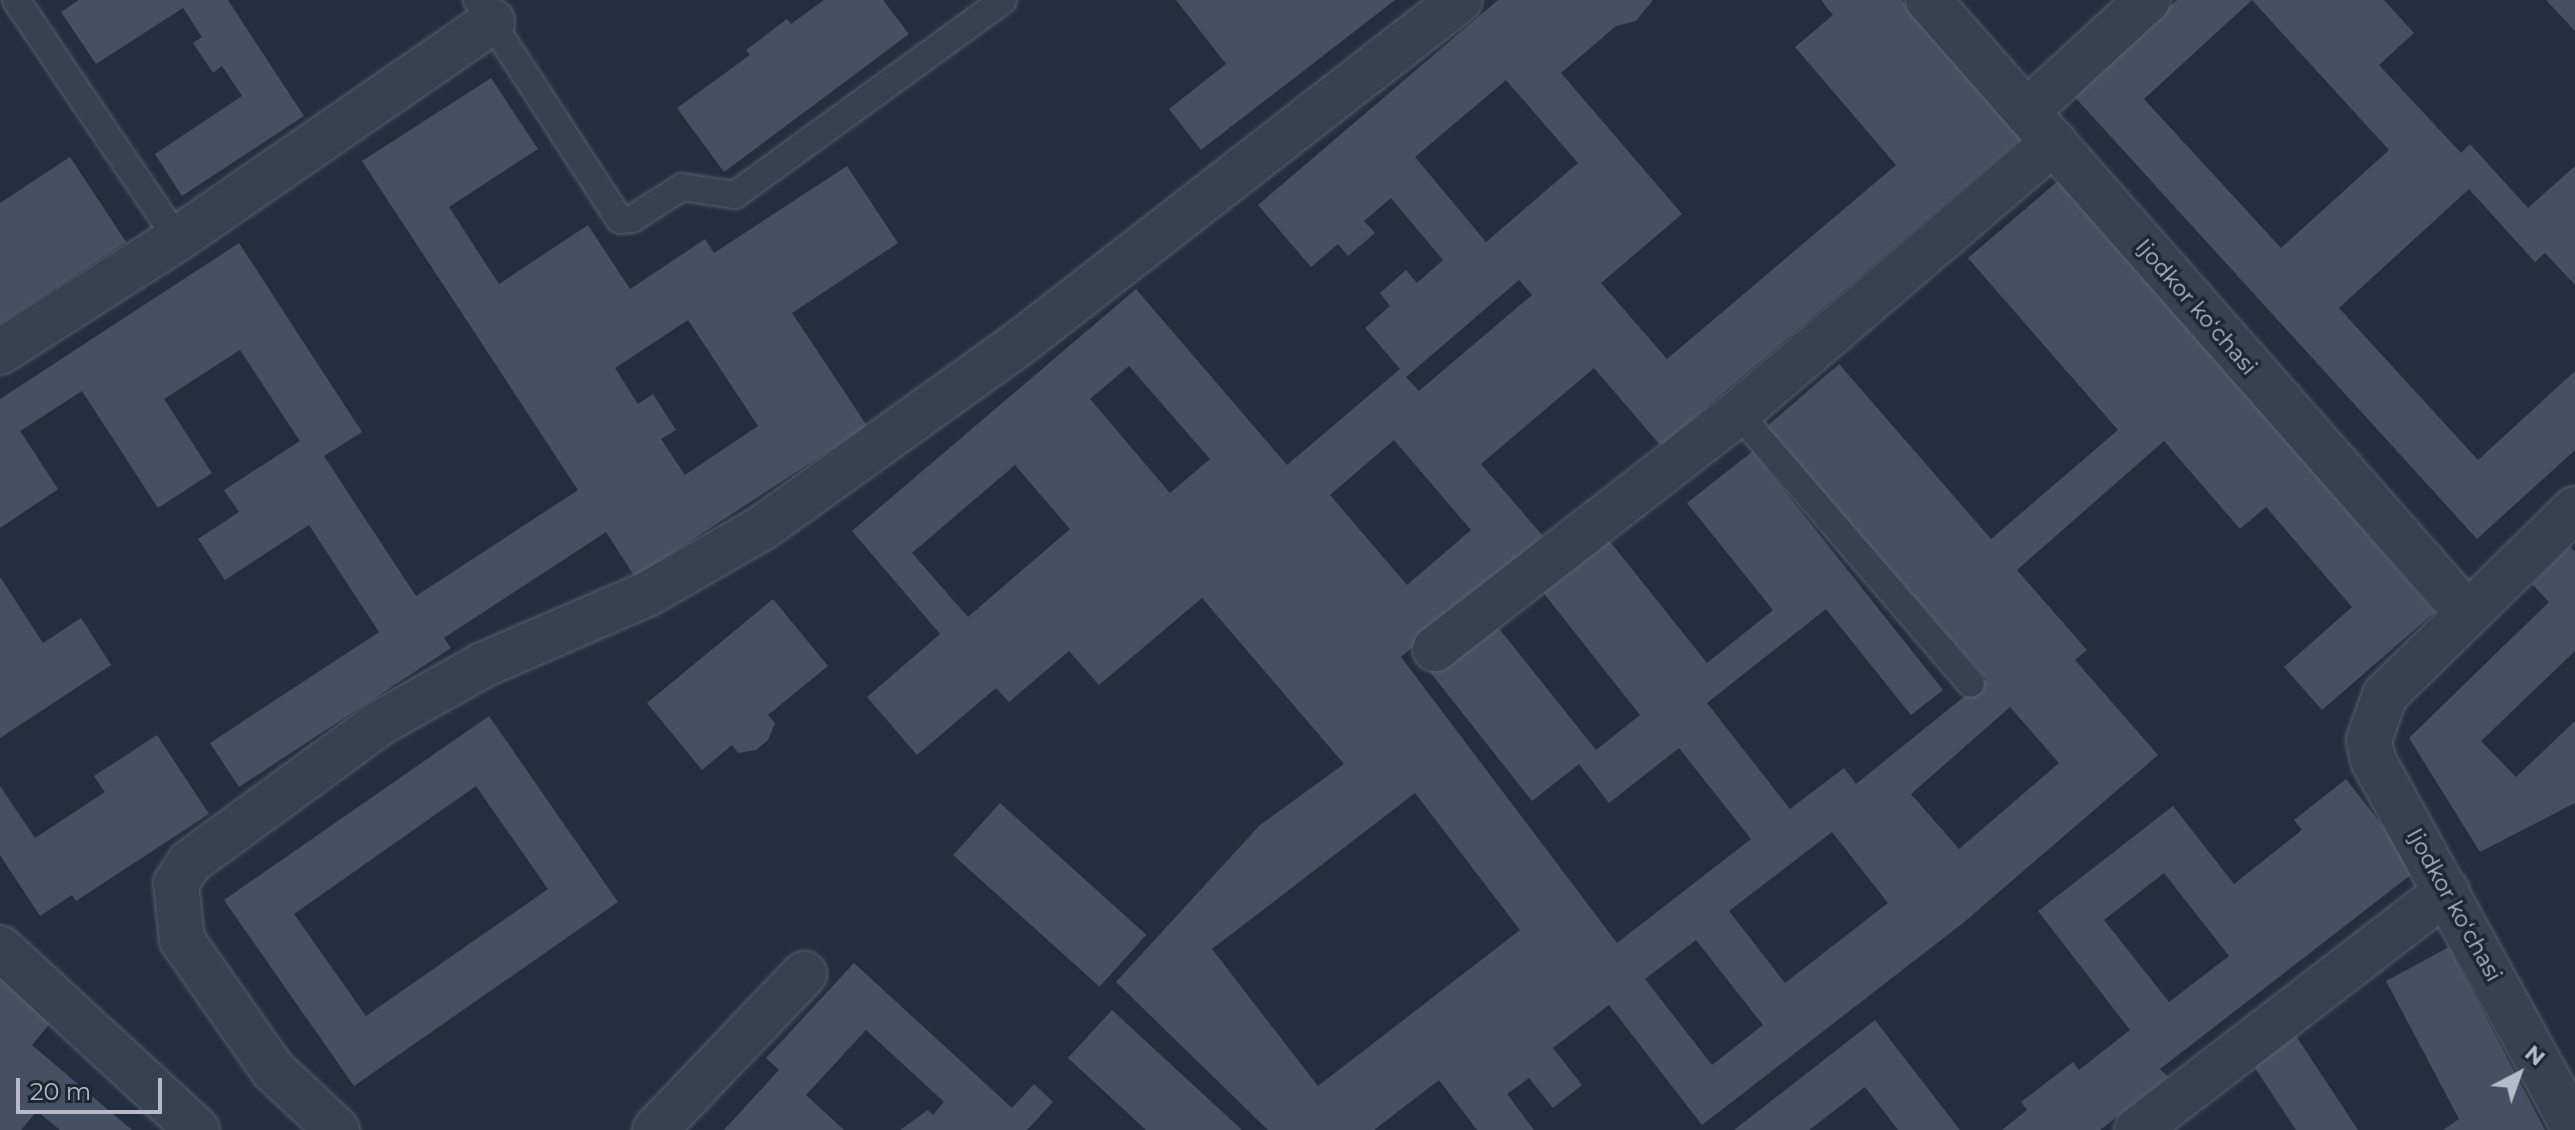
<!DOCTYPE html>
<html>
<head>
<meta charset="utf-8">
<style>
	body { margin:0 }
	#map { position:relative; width:2575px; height:1130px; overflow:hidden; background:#242f3e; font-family:Montserrat,sans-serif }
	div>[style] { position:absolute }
	.building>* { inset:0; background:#455162; transform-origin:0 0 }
	.roads { filter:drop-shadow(0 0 2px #565f6c) drop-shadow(0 0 2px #565f6c) }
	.lane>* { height:26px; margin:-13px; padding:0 13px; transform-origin:13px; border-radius:13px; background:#38414e }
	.street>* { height:44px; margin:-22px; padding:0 22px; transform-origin:22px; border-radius:22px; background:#38414e }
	span { translate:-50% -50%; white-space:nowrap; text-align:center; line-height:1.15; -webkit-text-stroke:7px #1d2633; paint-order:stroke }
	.street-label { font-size:22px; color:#b4bcc9 }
	.north { position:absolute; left:2479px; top:1034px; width:80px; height:80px; -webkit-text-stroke:6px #1d2633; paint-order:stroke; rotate:41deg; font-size:22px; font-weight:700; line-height:32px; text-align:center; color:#b4bcc9 }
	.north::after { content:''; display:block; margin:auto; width:28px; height:36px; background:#b4bcc9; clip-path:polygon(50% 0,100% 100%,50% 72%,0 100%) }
	.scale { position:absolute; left:16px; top:1078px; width:146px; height:36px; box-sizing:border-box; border:4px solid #b4bcc9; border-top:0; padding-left:10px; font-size:24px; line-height:28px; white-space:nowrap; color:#b4bcc9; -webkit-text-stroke:6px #1d2633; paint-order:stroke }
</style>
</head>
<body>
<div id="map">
	<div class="building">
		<i style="clip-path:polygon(79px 0,228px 0,304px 116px,182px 196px,155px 154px,242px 96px,222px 66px,213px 73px,193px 43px,202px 37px,183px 8px,96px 64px,61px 12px)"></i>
		<i style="clip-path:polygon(824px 0,883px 0,909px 34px,724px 172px,677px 108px,750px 55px,746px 50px,787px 19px,791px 24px)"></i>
		<i style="clip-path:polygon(1176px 0,1395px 0,1201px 150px,1169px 109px,1226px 64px)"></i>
		<i style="clip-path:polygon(evenodd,1498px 0,1653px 0,1636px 21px,1616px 26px,1561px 73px,1682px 214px,1601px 283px,1667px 359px,1896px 165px,1795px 47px,1833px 15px,1821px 0,1902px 0,2021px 139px,1661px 446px,1594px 368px,1481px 464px,1543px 536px,1401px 657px,1617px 943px,1751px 839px,1679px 748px,1609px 803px,1579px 764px,1532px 801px,1430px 672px,1493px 621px,1596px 750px,1640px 715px,1538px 586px,1604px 534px,1707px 663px,1773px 610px,1687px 503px,1753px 451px,1943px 690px,1911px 715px,1826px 609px,1707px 703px,1790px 809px,1844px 768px,1856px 784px,1986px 679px,1766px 427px,1839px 364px,1991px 539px,2118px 430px,1968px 258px,2059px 180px,2435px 612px,2322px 710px,2284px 667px,2352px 607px,2266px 507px,2240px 529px,2164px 441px,2017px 570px,2087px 650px,2075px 660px,2158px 755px,1963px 923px,1702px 1125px,1609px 1005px,1553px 1048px,1582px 1085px,1553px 1108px,1529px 1078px,1507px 1094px,1534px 1130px,1477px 1130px,1439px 1080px,1374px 1130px,1268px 1130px,1116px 982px,1260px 825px,1344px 764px,1202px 598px,1099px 685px,1069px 651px,1009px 702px,996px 688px,917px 755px,867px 697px,940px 634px,852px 531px,1136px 289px,1287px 465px,1400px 369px,1365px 328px,1390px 306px,1380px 293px,1406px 270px,1417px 283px,1443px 260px,1391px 198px,1364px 221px,1375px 233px,1348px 256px,1338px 244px,1311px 267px,1258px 205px,1498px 0,1506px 80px,1578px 163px,1486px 242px,1415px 157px,1506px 80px,1498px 0,1519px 280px,1532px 295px,1419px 391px,1406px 377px,1519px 280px,1498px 0,1129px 366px,1210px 459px,1170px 493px,1090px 399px,1129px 366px,1498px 0,1394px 440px,1471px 530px,1407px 585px,1330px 495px,1394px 440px,1498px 0,1015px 465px,1070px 529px,968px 617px,912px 553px,1015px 465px,1498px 0,2010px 707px,2059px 763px,1959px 849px,1911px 794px,2010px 707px,1498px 0,1415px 793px,1520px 930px,1318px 1086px,1212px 949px,1415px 793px,1498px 0,1832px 832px,1888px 903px,1785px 983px,1729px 911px,1832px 832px,1498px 0,1696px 940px,1763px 1025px,1712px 1065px,1645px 979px,1696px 940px)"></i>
		<i style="clip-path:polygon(evenodd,2177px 0,2384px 0,2414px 33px,2379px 65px,2461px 153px,2470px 144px,2528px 208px,2575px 166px,2575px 285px,2545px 253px,2535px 262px,2469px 189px,2339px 308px,2478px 460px,2575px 371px,2575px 450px,2477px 539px,2073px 95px,2177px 0,2252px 0,2389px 150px,2281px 248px,2144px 99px,2252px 0)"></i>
		<i style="clip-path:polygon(2546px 0,2575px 0,2575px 31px)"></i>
		<i style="clip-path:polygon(evenodd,491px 78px,538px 149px,449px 207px,499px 284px,588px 225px,630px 289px,705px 239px,714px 253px,847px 166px,898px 243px,792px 313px,867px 426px,635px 577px,606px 532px,444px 638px,451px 648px,239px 787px,210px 743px,379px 632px,309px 525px,225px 580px,198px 539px,239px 512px,224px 490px,300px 441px,240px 350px,164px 399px,212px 473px,158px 508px,82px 391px,20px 431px,58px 489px,0 528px,0 399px,239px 243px,362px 432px,324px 456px,416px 596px,578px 490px,362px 161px,491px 78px,688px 320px,758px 426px,685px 475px,661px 439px,676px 430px,653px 394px,638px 404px,615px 368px,688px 320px)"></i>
		<i style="clip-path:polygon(70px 157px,126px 242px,0 324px,0 203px)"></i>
		<i style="clip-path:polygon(2570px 546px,2575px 552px,2575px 651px,2481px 741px,2516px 777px,2575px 721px,2575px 803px,2480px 852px,2409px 738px,2549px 602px,2532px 584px)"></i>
		<i style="clip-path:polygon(0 577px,43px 643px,81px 618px,111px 665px,0 738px)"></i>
		<i style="clip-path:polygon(773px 599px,828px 666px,768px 715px,775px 723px,768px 740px,756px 750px,738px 753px,732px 745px,702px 770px,647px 703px)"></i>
		<i style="clip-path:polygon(evenodd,489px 716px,618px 902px,354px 1086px,224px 900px,489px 716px,476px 786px,548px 889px,366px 1016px,294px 914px,476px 786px)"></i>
		<i style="clip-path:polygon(157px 735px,209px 814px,76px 901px,72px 895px,40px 916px,0 855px,0 786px,35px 838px,105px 792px,94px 776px)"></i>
		<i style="clip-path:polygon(evenodd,2346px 779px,2417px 870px,2160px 1069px,2168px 1077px,2100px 1130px,2002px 1130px,2027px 1110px,2021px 1102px,2073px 1062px,2079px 1070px,2130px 1030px,2038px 911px,2173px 806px,2234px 884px,2302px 830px,2294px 820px,2346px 779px,2164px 873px,2229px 956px,2169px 1002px,2104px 920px,2164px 873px)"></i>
		<i style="left:1000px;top:803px;width:197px;height:70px;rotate:42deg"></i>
		<i style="clip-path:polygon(2449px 947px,2545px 1130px,2443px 1130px,2459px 1119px,2386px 981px)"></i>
		<i style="clip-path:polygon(0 959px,61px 1010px,32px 1045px,132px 1130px,60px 1130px,37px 1111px,21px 1130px,0 1130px)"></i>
		<i style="clip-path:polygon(854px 963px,1012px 1108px,1034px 1084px,1053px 1102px,1027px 1130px,900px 1130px,928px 1110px,933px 1115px,944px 1102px,866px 1030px,806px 1095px,844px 1130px,724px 1130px,779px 1070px,766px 1058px)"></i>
		<i style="clip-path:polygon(1112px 1010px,1242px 1130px,1146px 1130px,1068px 1058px)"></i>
		<i style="clip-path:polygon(1875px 1020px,1960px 1130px,1898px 1130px,1865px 1087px,1809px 1130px,1734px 1130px)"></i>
		<i style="clip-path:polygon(2296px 1036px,2358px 1130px,2296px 1130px,2253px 1065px)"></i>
	</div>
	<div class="roads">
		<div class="lane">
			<i style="left:16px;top:0;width:288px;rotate:56deg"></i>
			<i style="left:477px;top:0;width:262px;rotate:57deg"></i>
			<i style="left:620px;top:220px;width:12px;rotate:-5deg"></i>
			<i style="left:632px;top:219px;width:59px;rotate:-32.6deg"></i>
			<i style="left:682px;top:187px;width:54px;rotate:8.6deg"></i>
			<i style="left:735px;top:195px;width:331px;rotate:-36deg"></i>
			<i style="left:1738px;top:413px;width:357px;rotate:49.3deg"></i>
		</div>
		<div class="street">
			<i style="left:1928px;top:0;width:815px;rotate:48.68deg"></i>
			<i style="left:2026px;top:112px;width:166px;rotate:-42.6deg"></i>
			<i style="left:0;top:352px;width:210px;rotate:-32.6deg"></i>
			<i style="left:177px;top:239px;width:383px;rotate:-34.6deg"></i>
			<i style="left:2575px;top:509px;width:266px;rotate:135.6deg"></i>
			<i style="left:2385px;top:695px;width:48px;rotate:109.6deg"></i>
			<i style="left:2369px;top:740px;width:20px;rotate:79deg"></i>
			<i style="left:2373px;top:760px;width:421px;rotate:61.3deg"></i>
			<i style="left:1435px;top:649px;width:384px;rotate:-37.9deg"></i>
			<i style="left:1738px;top:413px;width:416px;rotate:-40.6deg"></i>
			<i style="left:0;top:948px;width:268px;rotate:42.7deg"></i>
			<i style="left:337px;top:1130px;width:88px;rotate:-136.8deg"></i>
			<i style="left:273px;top:1070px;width:159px;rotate:-125deg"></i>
			<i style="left:182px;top:940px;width:57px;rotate:-96deg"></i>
			<i style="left:176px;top:883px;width:25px;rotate:-56deg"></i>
			<i style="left:190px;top:862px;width:235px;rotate:-36.2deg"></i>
			<i style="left:380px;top:723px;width:118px;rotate:-29.4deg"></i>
			<i style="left:483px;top:665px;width:179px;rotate:-23.4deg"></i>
			<i style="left:647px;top:594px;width:133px;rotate:-29.9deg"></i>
			<i style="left:762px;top:528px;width:319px;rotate:-35.7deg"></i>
			<i style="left:1021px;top:342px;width:556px;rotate:-37.92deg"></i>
			<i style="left:655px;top:1130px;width:216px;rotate:-46.3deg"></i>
			<i style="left:2137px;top:1130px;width:391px;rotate:-37.6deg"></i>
		</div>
	</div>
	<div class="street-label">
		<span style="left:2196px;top:307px;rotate:49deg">Ijodkor koʻchasi</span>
		<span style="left:2454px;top:905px;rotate:61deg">Ijodkor koʻchasi</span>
	</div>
	<div class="north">N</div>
	<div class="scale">20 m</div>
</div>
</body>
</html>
